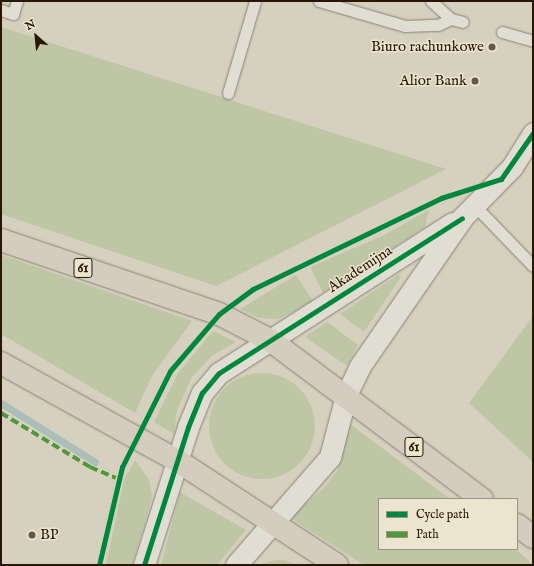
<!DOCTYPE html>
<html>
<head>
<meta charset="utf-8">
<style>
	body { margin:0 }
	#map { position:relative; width:534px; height:566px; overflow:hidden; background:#d6d0be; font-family:"IM FELL English",serif }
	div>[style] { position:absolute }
	.green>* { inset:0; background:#bfc6a5 }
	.round { border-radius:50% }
	.stream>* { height:7px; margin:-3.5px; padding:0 3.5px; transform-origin:3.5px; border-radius:3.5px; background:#acbeba }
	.roads { filter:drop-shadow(0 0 1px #898377) drop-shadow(0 0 1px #898377) }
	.lane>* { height:11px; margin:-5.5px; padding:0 5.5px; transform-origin:5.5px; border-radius:5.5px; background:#e0ddd3 }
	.street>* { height:21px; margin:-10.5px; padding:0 10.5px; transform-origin:10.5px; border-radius:10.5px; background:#e0ddd3 }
	.primary>* { height:22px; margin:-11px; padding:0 11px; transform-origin:11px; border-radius:11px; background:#d4cdbf }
	.quiet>* { height:4px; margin-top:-2px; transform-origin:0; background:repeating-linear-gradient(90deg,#4f983a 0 8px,transparent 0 12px) }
	.cycleway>* { height:5px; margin:-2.5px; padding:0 2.5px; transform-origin:2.5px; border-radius:2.5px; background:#00873e }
	.dots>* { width:11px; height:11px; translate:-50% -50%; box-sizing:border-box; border:2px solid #ebe4ce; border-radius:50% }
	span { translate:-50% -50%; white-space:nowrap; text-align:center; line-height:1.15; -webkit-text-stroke:3px #ebe4ce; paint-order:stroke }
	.shield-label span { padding:1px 3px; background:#ebe4ce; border:1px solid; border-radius:3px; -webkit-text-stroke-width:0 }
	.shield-label { font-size:14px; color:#291605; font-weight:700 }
	.poi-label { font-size:15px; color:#291605 }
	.right { translate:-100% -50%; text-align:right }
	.left { translate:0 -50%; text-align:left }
	.street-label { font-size:15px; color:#291605 }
	.frame { position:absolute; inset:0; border:2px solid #291605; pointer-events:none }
	.legend { position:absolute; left:378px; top:498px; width:140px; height:52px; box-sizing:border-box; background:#ebe4ce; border:1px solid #9d927e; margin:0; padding:5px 7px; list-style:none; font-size:12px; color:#291605 }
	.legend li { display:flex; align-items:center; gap:8px; height:20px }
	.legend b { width:20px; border:1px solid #9d927e }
	.north { position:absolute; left:16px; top:16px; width:40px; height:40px; -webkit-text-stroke:3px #ebe4ce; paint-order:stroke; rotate:333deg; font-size:11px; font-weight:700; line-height:16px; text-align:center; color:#291605 }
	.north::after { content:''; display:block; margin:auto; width:14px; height:18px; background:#291605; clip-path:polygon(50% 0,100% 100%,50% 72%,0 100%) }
</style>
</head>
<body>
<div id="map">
	<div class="green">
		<i style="clip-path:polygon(1px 27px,446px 169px,216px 286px,1px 214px)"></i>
		<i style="clip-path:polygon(429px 210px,425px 227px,323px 293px,310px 267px,382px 236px)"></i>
		<i style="clip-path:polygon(1px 255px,192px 321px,152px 376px,135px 413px,1px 334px)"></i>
		<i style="clip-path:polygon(296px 275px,313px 301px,279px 319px,259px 318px,240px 309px)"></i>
		<i style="clip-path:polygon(398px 275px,401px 277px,364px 332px,340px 314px)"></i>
		<i style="clip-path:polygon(533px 316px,533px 462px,469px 403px)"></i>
		<i style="clip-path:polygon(327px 322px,358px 345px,347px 366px,305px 337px)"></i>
		<i style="clip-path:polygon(213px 331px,236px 342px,212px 356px,192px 377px,177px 411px,174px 434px,154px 422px,178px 373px)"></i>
		<i class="round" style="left:209px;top:373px;width:106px;height:106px"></i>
		<i style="clip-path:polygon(350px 424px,450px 499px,379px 499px,379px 549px,516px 549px,533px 565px,364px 565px,289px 517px,323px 489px,337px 471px)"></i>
		<i style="clip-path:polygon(135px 460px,149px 480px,152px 496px,147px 517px,132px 565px,106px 565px,124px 480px)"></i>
		<i style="clip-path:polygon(180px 492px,246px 530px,217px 565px,161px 565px)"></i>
		<i style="clip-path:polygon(284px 560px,295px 565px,258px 565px,276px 560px)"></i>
	</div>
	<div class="stream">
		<i style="left:1px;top:403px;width:111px;rotate:32.1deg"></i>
	</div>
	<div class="roads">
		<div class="lane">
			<i style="left:319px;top:1px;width:90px;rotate:16.2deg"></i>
			<i style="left:405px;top:26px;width:33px;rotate:-2deg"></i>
			<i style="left:438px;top:25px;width:14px;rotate:-25deg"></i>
			<i style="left:451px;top:19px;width:12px;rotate:14deg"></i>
			<i style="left:431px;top:1px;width:27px;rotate:42deg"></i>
			<i style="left:1px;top:10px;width:13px;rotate:18deg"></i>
			<i style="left:13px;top:14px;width:14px;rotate:-73deg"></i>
			<i style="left:502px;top:32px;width:32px;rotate:16deg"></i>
			<i style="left:228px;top:93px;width:96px;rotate:-73.6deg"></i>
			<i style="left:475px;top:206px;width:83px;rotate:46deg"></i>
		</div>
		<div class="street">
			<i style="left:144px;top:565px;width:145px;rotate:-72.3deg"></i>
			<i style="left:188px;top:427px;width:37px;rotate:-68deg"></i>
			<i style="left:202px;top:393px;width:26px;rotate:-50deg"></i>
			<i style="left:219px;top:373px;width:278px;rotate:-32.7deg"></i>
			<i style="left:236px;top:565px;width:143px;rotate:-49deg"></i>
			<i style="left:330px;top:457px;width:64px;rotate:-75.5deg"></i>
			<i style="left:346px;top:395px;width:32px;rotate:-64deg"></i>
			<i style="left:360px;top:366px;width:180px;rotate:-55.4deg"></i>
			<i style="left:462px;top:218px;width:71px;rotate:-45.6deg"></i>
			<i style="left:512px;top:167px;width:40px;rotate:-58deg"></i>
		</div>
		<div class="primary">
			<i style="left:1px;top:240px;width:230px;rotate:18.7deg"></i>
			<i style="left:219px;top:314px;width:57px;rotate:27deg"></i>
			<i style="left:270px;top:340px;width:265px;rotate:36.9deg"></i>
			<i style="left:1px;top:363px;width:202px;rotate:29deg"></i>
			<i style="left:178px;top:461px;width:190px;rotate:33.2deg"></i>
			<i style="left:517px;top:525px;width:20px;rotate:37deg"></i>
		</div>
	</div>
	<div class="quiet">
		<i style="left:1px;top:413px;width:104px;rotate:31.2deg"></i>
		<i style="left:90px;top:467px;width:28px;rotate:23deg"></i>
	</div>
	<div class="cycleway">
		<i style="left:99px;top:565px;width:101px;rotate:-76.8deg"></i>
		<i style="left:122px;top:467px;width:107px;rotate:-63.4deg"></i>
		<i style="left:170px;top:371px;width:75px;rotate:-49.3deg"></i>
		<i style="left:219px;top:314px;width:42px;rotate:-36.3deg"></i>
		<i style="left:253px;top:289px;width:209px;rotate:-25.8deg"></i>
		<i style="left:441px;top:198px;width:63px;rotate:-17.6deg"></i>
		<i style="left:501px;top:179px;width:56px;rotate:-55.2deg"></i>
		<i style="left:144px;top:565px;width:145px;rotate:-72.3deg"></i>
		<i style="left:188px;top:427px;width:37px;rotate:-68deg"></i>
		<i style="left:202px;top:393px;width:26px;rotate:-50deg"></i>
		<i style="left:219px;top:373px;width:288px;rotate:-32.5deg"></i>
	</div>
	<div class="dots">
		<i style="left:492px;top:47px;background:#665746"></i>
		<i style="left:475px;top:81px;background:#665746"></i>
		<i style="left:32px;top:535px;background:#665746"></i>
	</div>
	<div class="shield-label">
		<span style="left:83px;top:268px">61</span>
		<span style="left:414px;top:447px">61</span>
	</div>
	<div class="poi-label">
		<span class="right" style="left:484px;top:47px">Biuro rachunkowe</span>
		<span class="right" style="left:467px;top:81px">Alior Bank</span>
		<span class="left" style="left:40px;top:535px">BP</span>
	</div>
	<div class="street-label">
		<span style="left:360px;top:269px;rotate:-33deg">Akademijna</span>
	</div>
	<div class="frame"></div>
	<ul class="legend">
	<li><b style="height:5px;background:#00873e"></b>Cycle path</li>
	<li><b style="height:5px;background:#4f983a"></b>Path</li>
	</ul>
	<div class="north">N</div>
</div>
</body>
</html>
